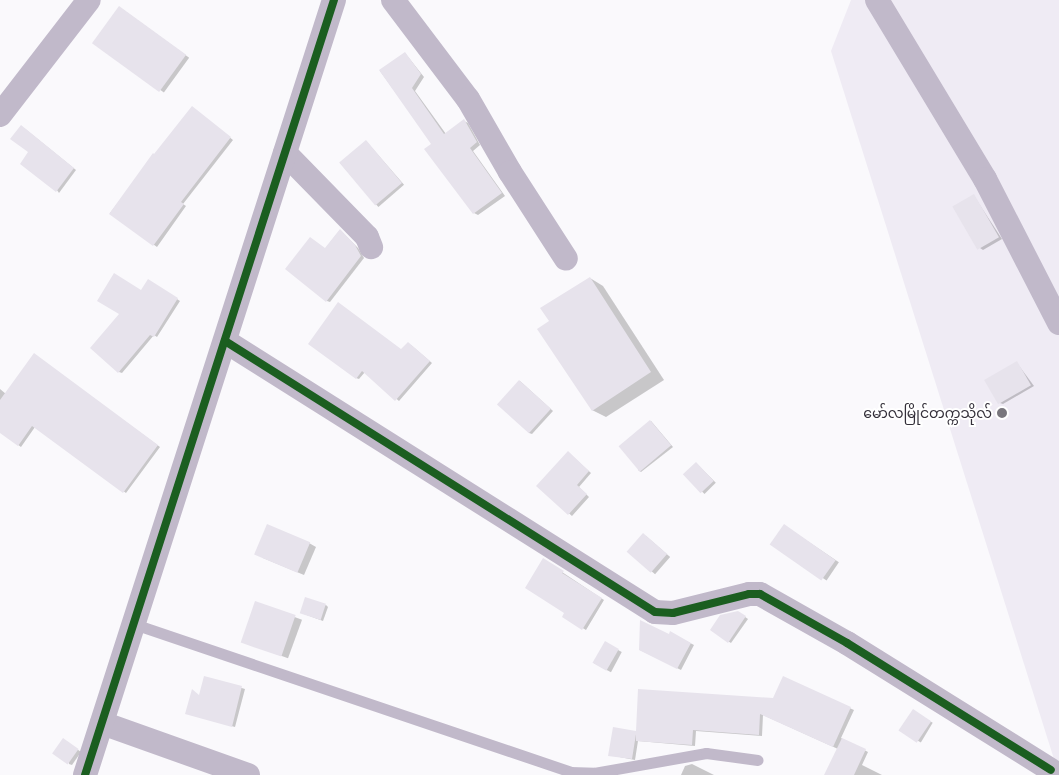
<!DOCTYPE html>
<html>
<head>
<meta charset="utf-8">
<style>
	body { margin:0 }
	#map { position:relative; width:1059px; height:775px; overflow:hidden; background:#faf9fc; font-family:"Golos Text","Noto Sans Myanmar",sans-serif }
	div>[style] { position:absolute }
	.built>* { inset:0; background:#efebf4 }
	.shadow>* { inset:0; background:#0003; transform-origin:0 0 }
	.building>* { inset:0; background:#e7e3ec; transform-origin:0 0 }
	.service>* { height:11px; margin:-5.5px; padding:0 5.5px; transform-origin:5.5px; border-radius:5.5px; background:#c1b9ca }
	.minor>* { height:24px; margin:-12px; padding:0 12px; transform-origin:12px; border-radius:12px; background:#c1b9ca }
	.cycleway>* { height:8px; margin:-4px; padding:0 4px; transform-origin:4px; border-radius:4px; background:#1b5e20 }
	.dots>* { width:14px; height:14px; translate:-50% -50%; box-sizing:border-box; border:2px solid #fff; border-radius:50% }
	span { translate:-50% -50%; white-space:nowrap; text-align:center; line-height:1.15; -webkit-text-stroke:4px #fff; paint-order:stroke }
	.poi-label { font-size:14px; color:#332f39 }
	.right { translate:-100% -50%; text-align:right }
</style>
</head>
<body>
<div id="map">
	<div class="built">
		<i style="clip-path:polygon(851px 0,1059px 0,1059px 775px,831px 51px)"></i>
	</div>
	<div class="shadow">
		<i style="left:122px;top:9px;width:83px;height:43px;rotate:36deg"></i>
		<i style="clip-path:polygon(405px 53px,424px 77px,415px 91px,446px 134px,464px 121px,468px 123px,480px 145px,473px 151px,505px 196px,478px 215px,474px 213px,433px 144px,380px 71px)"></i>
		<i style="clip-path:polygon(195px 110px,233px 140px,183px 204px,186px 206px,157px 247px,110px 213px,155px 155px)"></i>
		<i style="clip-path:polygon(24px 128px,76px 170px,59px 193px,30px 152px)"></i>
		<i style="left:366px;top:141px;width:58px;height:34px;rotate:49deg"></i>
		<i style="clip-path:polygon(974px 196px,1002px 239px,983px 250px,980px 248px)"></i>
		<i style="clip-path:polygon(340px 230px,358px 248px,364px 258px,330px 302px,327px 301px,325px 249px)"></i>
		<i style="clip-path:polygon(590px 278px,603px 286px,664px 380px,606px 417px,592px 410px,550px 322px)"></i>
		<i style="clip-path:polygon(149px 281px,180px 301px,157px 337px,154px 335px,122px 373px,119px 372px,142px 291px)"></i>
		<i style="clip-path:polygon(341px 306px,402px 351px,411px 345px,432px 363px,399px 401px,365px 372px,359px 379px,356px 378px)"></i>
		<i style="clip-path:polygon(37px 357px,160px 447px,126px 493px,35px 427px,21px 447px,0 432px,0 389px,6px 394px)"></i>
		<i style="clip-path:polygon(1017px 363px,1034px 386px,1003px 404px,1000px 403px)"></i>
		<i style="clip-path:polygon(520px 381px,553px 411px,532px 434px,529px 433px)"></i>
		<i style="clip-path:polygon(651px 421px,673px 447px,641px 472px,638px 470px)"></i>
		<i style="clip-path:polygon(571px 455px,591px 473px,579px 487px,589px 497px,572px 516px,538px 486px)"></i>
		<i style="left:696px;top:463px;width:28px;height:16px;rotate:45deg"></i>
		<i style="left:785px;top:526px;width:65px;height:22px;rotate:34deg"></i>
		<i style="left:646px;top:536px;width:32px;height:23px;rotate:41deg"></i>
		<i style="clip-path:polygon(309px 543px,316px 547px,304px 575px,263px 558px)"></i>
		<i style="clip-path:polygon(544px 560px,604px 600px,586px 630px,563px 616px,566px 612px)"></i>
		<i style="left:256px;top:603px;width:49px;height:41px;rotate:20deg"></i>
		<i style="clip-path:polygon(326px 605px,328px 607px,323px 621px,304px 614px)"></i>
		<i style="clip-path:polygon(738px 612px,748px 619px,731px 643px,711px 630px)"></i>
		<i style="clip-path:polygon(671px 633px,694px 645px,681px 670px,640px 650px,669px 636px)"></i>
		<i style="left:605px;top:643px;width:19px;height:23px;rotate:28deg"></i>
		<i style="clip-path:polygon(205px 677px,245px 689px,235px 727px,188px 714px,200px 697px)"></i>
		<i style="clip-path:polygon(783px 678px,854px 710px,841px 738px,868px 752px,862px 765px,882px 775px,826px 775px,838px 749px,763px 715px,762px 736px,696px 731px,695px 746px,638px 741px,635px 760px,609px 755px,637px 733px,774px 699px)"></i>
		<i style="left:913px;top:711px;width:23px;height:23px;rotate:31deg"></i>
		<i style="clip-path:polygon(66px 741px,81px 752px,72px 765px,69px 764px)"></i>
		<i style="clip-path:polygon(692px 764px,714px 775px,681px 775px,685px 766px)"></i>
	</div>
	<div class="building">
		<i style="left:119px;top:6px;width:83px;height:46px;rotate:36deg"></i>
		<i style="clip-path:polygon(405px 52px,421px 74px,412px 88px,444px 134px,464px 119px,477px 142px,470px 148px,502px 193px,473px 214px,424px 149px,431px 144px,379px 70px)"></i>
		<i style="clip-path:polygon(192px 106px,231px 137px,181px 202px,184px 204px,153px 246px,109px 214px,153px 153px,154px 154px)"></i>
		<i style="clip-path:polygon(21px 125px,74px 168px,56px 192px,20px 164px,28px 152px,10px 139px)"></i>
		<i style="left:366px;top:140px;width:56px;height:35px;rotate:50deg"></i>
		<i style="left:974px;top:194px;width:50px;height:25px;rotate:60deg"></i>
		<i style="clip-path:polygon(340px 229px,355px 245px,361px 256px,326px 302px,285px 269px,310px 237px,325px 248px)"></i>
		<i style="clip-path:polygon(114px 273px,141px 290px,148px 279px,178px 298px,154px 337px,150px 335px,118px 373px,90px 348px,119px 314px,97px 301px)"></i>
		<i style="clip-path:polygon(590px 277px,651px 372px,592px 411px,537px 329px,549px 321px,540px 308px)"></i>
		<i style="clip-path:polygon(338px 302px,401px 349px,408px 342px,430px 361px,395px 401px,362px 371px,356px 379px,308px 344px)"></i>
		<i style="clip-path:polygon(34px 353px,158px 445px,123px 493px,32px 426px,18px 446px,0 433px,0 400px)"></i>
		<i style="left:1017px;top:361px;width:28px;height:38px;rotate:60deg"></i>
		<i style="left:519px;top:380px;width:43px;height:33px;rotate:42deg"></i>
		<i style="left:650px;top:420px;width:33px;height:41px;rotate:50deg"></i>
		<i style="clip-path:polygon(568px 451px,589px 471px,577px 485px,587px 494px,568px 515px,536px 486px)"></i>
		<i style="left:696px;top:462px;width:26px;height:18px;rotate:47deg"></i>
		<i style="left:267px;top:524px;width:47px;height:33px;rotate:23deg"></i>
		<i style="left:784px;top:524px;width:63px;height:25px;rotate:35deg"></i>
		<i style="left:643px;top:533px;width:32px;height:25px;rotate:41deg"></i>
		<i style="clip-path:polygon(543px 558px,564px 571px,562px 573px,602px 598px,582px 630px,562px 617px,564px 613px,525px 588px)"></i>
		<i style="left:305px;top:597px;width:22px;height:17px;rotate:18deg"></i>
		<i style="left:255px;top:601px;width:43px;height:44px;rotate:19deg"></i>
		<i style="clip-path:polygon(738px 611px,746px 616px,728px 643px,710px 630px,720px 615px)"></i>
		<i style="clip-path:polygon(640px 620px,669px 634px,670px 631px,691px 643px,677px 669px,639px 650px)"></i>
		<i style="left:605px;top:641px;width:16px;height:25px;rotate:30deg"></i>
		<i style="clip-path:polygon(204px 676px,242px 686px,232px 727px,185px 714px,192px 689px,199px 695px)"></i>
		<i style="clip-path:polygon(783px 676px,851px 707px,833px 747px,760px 714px,759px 735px,693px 730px,692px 745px,636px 741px,636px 734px,632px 759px,608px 756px,613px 727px,636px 731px,638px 689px,773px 698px)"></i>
		<i style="left:913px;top:709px;width:22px;height:26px;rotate:34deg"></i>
		<i style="left:63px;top:738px;width:19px;height:19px;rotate:35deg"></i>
		<i style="clip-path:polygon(842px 738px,866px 749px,854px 775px,824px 775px)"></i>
	</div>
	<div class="service">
		<i style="left:134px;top:624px;width:460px;rotate:18.7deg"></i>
		<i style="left:570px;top:772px;width:24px;rotate:2deg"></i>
		<i style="left:594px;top:773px;width:114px;rotate:-10.1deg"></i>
		<i style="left:706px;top:753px;width:52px;rotate:7.7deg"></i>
	</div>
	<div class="minor">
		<i style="left:393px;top:0;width:124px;rotate:52.9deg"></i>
		<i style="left:468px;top:99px;width:84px;rotate:60.1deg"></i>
		<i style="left:510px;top:172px;width:103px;rotate:57.2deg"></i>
		<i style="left:877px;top:0;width:209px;rotate:58.9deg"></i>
		<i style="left:985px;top:179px;width:162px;rotate:62.8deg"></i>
		<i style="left:0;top:115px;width:145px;rotate:-52.3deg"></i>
		<i style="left:285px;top:153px;width:117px;rotate:45.7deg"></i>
		<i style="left:367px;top:237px;width:11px;rotate:68deg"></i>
		<i style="left:225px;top:341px;width:508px;rotate:32.22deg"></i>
		<i style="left:655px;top:612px;width:18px;rotate:3deg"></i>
		<i style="left:673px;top:613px;width:78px;rotate:-14deg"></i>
		<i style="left:749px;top:594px;width:11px"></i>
		<i style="left:760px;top:594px;width:100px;rotate:29.4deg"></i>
		<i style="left:847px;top:643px;width:240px;rotate:31.9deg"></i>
		<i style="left:102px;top:723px;width:155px;rotate:19.6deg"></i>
		<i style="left:85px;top:775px;width:814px;rotate:-72.19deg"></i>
	</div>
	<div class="cycleway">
		<i style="left:225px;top:341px;width:508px;rotate:32.22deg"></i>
		<i style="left:655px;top:612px;width:18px;rotate:3deg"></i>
		<i style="left:673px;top:613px;width:78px;rotate:-14deg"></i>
		<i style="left:749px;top:594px;width:11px"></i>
		<i style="left:760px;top:594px;width:100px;rotate:29.4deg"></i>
		<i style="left:847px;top:643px;width:240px;rotate:31.9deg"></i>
		<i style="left:85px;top:775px;width:814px;rotate:-72.19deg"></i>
	</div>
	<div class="dots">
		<i style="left:1002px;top:413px;background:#79767d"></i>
	</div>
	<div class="poi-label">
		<span class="right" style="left:992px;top:413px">မော်လမြိုင်တက္ကသိုလ်</span>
	</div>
</div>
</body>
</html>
